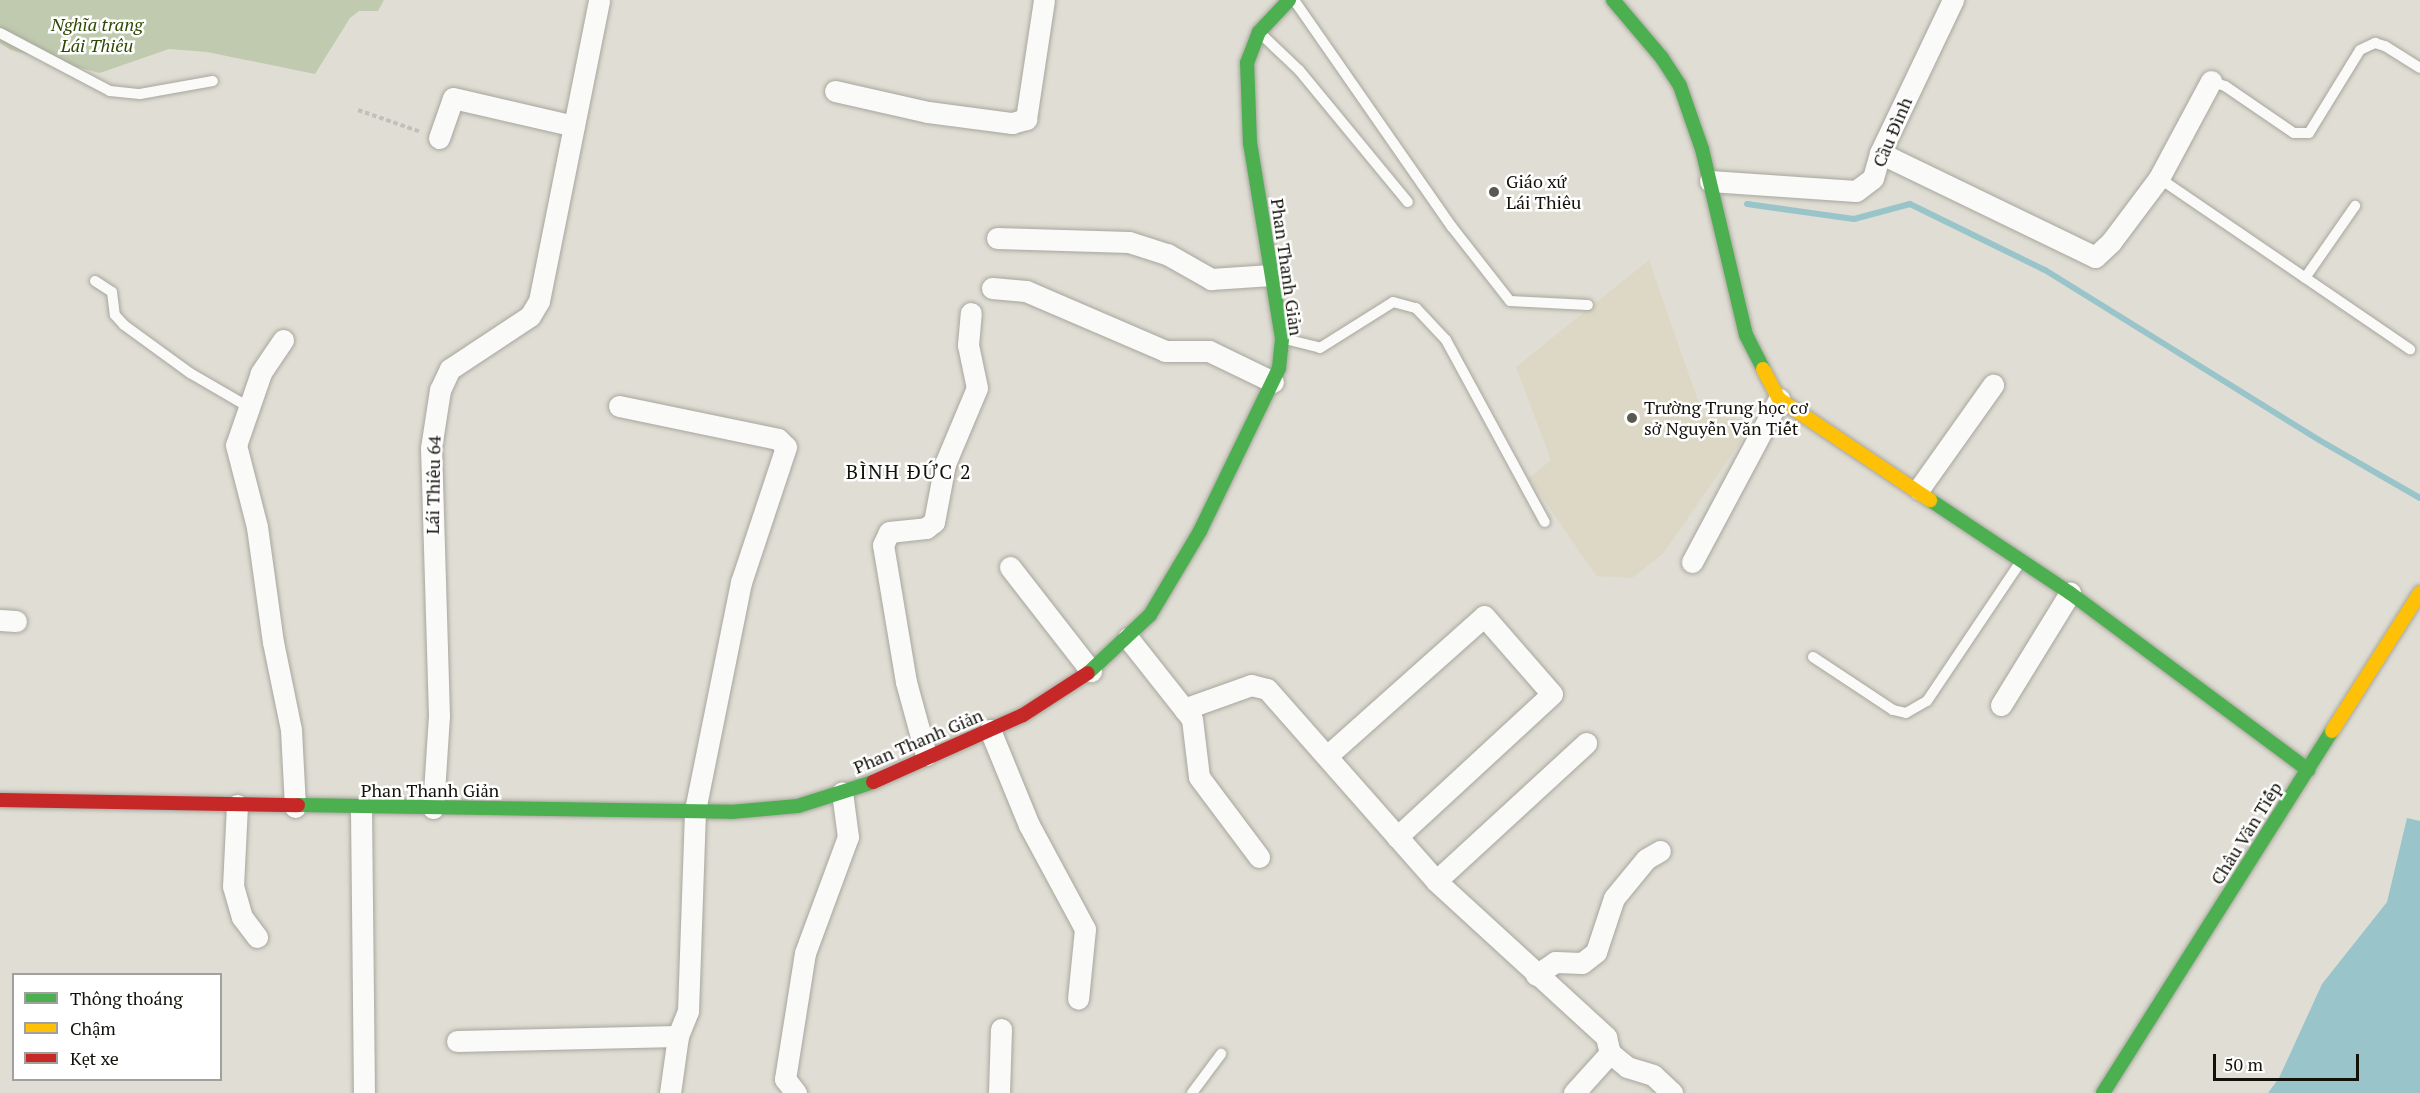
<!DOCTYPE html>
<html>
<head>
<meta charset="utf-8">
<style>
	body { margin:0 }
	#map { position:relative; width:2420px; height:1093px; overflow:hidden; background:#e0ded4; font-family:"PT Serif",serif }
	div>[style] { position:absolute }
	.built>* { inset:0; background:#dcd8c5 }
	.green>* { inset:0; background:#c0caae }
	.water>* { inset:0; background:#98c4ca }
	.stream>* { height:6px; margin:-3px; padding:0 3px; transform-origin:3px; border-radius:3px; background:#98c4ca }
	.path>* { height:4px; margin-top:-2px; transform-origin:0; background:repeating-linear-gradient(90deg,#c1c0bd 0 4.5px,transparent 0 7.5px) }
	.roads { filter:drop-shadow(0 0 2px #a7a69e) drop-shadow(0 0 2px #a7a69e) }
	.lane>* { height:10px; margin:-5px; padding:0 5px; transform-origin:5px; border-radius:5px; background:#fafaf9 }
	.street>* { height:21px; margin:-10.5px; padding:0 10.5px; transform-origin:10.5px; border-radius:10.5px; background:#fafaf9 }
	.fast>* { height:14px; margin:-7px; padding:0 7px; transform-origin:7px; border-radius:7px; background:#4caf50 }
	.slow>* { height:14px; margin:-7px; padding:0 7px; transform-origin:7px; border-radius:7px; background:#ffc107 }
	.jam>* { height:14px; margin:-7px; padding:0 7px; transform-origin:7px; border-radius:7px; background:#c62828 }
	.dots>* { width:16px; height:16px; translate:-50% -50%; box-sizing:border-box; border:3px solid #fff; border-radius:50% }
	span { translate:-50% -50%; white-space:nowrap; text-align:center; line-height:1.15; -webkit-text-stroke:5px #fff; paint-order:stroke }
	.park-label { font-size:18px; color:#2c4700; font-style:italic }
	.street-label { font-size:18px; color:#12110a }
	.poi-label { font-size:18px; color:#12110a }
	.left { translate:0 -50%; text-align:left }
	.neighbourhood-label { font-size:20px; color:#12110a; letter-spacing:1.5px }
	.legend { position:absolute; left:12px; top:973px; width:210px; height:108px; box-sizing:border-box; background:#fff; border:2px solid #a0a09d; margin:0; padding:8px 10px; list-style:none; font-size:18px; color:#12110a }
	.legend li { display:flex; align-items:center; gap:12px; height:30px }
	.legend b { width:30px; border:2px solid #a0a09d }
	.scale { position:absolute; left:2213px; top:1054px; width:146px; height:27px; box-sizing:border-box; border:3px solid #12110a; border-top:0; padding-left:8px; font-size:18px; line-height:21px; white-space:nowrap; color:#12110a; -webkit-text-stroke:4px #fff; paint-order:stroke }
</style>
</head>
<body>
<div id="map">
	<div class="built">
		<i style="clip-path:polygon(1649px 260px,1703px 415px,1755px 421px,1663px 554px,1632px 578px,1596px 576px,1529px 478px,1551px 460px,1516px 367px)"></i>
	</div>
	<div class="green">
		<i style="clip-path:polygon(0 0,384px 0,378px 11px,359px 11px,350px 18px,315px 74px,207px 52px,169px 49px,100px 73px,11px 50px,0 43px)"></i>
	</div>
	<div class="water">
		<i style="clip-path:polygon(2407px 818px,2420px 821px,2420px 1093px,2268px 1093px,2279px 1078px,2322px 984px,2387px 902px)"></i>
	</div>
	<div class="stream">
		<i style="left:1747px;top:204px;width:108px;rotate:8deg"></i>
		<i style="left:1854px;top:219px;width:58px;rotate:-15deg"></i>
		<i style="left:1910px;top:204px;width:150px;rotate:26.1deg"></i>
		<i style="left:2045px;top:270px;width:322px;rotate:31.8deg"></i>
		<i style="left:2319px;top:440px;width:116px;rotate:29.9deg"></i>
	</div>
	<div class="path">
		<i style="left:358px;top:110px;width:67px;rotate:19.2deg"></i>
	</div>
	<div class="roads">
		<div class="lane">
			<i style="left:1294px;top:0;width:277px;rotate:55.2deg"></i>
			<i style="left:1452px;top:227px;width:94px;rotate:51.9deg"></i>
			<i style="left:1510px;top:301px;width:78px;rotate:2.9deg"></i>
			<i style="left:0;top:33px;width:124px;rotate:27.8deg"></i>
			<i style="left:110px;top:91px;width:30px;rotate:6deg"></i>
			<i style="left:140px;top:94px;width:74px;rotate:-10.1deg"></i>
			<i style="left:1261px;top:34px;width:52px;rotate:43.5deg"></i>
			<i style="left:1299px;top:70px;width:171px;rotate:50.5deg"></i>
			<i style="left:2211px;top:81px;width:15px;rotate:20deg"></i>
			<i style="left:2225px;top:86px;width:83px;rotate:34.3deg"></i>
			<i style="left:2294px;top:133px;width:15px"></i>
			<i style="left:2309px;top:133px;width:97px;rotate:-58.4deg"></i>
			<i style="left:2360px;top:50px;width:17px;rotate:-25deg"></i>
			<i style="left:2375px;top:43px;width:10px;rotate:17deg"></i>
			<i style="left:2385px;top:46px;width:41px;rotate:32.2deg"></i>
			<i style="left:2159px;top:178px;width:304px;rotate:34.3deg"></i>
			<i style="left:2305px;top:278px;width:88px;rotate:-55.2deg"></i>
			<i style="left:95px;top:281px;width:20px;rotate:33deg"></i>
			<i style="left:112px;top:292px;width:23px;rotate:83deg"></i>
			<i style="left:115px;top:315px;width:13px;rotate:48deg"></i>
			<i style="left:124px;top:325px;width:82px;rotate:36deg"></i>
			<i style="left:190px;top:373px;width:66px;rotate:30.1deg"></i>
			<i style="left:1285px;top:339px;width:36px;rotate:14deg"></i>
			<i style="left:1320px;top:348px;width:86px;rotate:-32.2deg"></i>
			<i style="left:1393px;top:302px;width:24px;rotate:15deg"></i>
			<i style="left:1416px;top:308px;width:44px;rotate:46.8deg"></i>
			<i style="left:1446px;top:340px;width:207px;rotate:61.5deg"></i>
			<i style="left:1813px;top:657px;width:96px;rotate:33.5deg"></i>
			<i style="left:1893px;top:710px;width:13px;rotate:13deg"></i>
			<i style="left:1906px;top:713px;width:24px;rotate:-30deg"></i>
			<i style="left:1927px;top:701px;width:169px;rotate:-56.1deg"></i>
			<i style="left:1192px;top:1093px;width:49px;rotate:-53.4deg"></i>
		</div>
		<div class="street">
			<i style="left:835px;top:91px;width:95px;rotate:12.7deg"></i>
			<i style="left:928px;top:112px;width:85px;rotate:7.5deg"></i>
			<i style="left:1012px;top:123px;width:15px;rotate:-16deg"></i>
			<i style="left:1026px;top:119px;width:120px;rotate:-81.4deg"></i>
			<i style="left:439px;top:138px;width:42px;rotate:-70.7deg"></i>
			<i style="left:453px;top:98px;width:124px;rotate:13deg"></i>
			<i style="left:1880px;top:153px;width:239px;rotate:25.8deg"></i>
			<i style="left:2095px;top:257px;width:22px;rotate:-43deg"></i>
			<i style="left:2111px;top:242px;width:80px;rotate:-53.1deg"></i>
			<i style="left:2159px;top:178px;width:110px;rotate:-61.8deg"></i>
			<i style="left:1710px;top:181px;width:146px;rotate:3.9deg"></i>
			<i style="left:1856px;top:191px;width:21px;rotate:-37deg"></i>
			<i style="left:1873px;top:178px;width:26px;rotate:-74deg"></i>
			<i style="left:1880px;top:153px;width:170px;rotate:-64.5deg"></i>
			<i style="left:997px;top:238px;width:132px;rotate:1.7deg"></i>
			<i style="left:1129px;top:242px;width:40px;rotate:18deg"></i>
			<i style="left:1167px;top:254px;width:51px;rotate:29.6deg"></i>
			<i style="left:1211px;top:279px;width:60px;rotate:-3.8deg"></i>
			<i style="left:992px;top:288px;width:34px;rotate:5deg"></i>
			<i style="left:1026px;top:291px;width:151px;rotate:23.3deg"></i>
			<i style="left:1165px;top:351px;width:44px"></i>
			<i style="left:1209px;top:351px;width:71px;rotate:25.8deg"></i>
			<i style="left:283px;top:340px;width:40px;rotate:124deg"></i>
			<i style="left:261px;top:373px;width:76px;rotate:109.1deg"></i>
			<i style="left:236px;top:445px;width:85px;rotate:75.6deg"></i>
			<i style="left:257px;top:527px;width:116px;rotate:82.1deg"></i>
			<i style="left:273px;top:642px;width:90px;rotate:78.4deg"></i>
			<i style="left:291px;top:730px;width:77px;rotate:87deg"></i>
			<i style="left:619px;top:406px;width:162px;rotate:11.7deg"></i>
			<i style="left:778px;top:439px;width:11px;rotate:45deg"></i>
			<i style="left:786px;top:447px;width:142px;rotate:108.4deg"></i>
			<i style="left:741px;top:582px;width:234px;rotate:101.4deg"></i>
			<i style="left:695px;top:811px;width:200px;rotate:92deg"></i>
			<i style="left:688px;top:1011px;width:27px;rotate:112deg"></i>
			<i style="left:678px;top:1036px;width:58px;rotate:98deg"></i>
			<i style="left:1919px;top:489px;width:128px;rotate:-54.6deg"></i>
			<i style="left:1692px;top:562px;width:185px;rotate:-61.9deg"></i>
			<i style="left:1010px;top:567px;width:132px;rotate:52.1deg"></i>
			<i style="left:0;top:620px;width:16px;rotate:4deg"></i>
			<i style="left:1128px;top:638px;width:103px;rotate:51.7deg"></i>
			<i style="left:1192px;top:719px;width:58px;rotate:83.1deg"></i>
			<i style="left:1199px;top:777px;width:100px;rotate:53.1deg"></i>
			<i style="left:2001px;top:705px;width:132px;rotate:-58.4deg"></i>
			<i style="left:1184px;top:709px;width:71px;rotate:-19.7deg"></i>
			<i style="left:1251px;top:685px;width:16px;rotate:14deg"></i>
			<i style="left:1267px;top:689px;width:256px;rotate:48.6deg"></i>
			<i style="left:1436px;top:881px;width:231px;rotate:42.5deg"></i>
			<i style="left:1606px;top:1037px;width:16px;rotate:76deg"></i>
			<i style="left:1610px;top:1053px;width:54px;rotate:132deg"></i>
			<i style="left:990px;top:730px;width:103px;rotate:67.7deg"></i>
			<i style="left:1029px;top:825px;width:118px;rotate:61.7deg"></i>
			<i style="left:1085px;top:929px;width:70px;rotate:95.7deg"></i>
			<i style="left:926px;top:755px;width:76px;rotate:-105.3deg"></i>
			<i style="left:906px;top:682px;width:139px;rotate:-99.5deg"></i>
			<i style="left:883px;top:545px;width:14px;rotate:-65deg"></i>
			<i style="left:889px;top:532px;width:37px;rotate:-6deg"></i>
			<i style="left:926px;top:528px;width:10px;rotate:-37deg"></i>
			<i style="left:934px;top:522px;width:59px;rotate:-79.3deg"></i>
			<i style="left:945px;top:464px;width:82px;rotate:-67.2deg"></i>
			<i style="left:977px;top:388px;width:44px;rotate:-101.8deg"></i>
			<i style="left:968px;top:345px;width:32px;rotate:-85deg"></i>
			<i style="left:1327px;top:756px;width:210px;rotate:-41.7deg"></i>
			<i style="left:1484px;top:616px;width:103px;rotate:48.9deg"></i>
			<i style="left:1552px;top:694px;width:211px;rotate:137.3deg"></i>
			<i style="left:237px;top:805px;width:81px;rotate:92.8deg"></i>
			<i style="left:233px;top:886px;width:32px;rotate:74deg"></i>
			<i style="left:242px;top:917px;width:25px;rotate:53deg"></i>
			<i style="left:433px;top:808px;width:92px;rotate:-86.3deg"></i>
			<i style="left:439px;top:716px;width:268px;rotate:-91.7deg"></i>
			<i style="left:431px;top:448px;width:59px;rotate:-81.2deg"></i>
			<i style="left:440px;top:390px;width:23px;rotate:-65deg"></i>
			<i style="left:450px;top:369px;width:96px;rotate:-33.5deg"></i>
			<i style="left:530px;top:316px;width:17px;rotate:-59deg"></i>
			<i style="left:539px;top:301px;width:307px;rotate:-78.7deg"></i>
			<i style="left:361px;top:809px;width:284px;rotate:89.4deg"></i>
			<i style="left:1436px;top:881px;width:204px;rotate:-42.6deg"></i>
			<i style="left:1536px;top:975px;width:23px;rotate:-34deg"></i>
			<i style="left:1555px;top:962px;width:27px;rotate:2deg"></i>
			<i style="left:1582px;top:963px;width:18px;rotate:-38deg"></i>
			<i style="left:1596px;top:952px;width:57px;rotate:-71.6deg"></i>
			<i style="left:1614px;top:898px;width:50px;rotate:-50.6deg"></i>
			<i style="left:1646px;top:859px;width:16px;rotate:-30deg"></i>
			<i style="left:457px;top:1041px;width:221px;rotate:-1.3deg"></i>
			<i style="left:1610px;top:1053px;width:22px;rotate:39deg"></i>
			<i style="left:1627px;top:1067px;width:27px;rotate:17deg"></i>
			<i style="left:1653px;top:1075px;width:26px;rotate:43deg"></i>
			<i style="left:796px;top:1093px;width:18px;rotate:-128deg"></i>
			<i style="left:785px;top:1079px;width:128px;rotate:-81deg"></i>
			<i style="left:805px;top:953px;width:124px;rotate:-69.7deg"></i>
			<i style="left:848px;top:837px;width:45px;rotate:-97.6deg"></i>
			<i style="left:999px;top:1093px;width:64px;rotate:-88.2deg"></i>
		</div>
		<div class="fast">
			<i style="left:1613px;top:0;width:76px;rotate:49.8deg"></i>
			<i style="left:1662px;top:58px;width:33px;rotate:57deg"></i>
			<i style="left:1680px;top:86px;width:67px;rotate:70.8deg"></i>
			<i style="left:1702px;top:149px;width:191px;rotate:76.7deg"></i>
			<i style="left:1746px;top:335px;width:38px;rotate:63deg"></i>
			<i style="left:1930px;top:500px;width:168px;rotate:33.6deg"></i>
			<i style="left:2070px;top:593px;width:297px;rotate:36.6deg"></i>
			<i style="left:1088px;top:673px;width:85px;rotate:-43.1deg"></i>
			<i style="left:1150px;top:615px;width:98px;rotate:-59.2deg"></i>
			<i style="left:1200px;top:531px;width:181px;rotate:-64.1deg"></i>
			<i style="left:1279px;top:368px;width:30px;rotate:-84deg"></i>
			<i style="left:1282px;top:338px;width:198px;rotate:-99.3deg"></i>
			<i style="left:1250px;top:143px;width:80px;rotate:-92.1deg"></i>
			<i style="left:1247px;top:63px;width:33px;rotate:-69deg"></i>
			<i style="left:1259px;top:32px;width:44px;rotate:-46.8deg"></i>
			<i style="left:298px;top:805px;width:433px;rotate:0.9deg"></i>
			<i style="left:731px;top:812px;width:67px;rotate:-5.1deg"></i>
			<i style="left:798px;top:806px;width:79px;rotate:-17.7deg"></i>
			<i style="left:2103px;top:1093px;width:428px;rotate:-57.7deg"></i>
		</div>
		<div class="slow">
			<i style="left:1763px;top:369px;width:34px;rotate:62deg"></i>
			<i style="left:1779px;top:399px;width:182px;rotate:33.8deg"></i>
			<i style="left:2332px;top:731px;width:164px;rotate:-57.5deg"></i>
		</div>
		<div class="jam">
			<i style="left:873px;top:782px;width:164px;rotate:-24.1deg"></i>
			<i style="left:1023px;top:715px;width:77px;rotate:-32.9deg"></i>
			<i style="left:0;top:800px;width:298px;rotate:1deg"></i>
		</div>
	</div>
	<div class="dots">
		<i style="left:1494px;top:192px;background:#5a5951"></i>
		<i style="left:1632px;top:418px;background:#5a5951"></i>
	</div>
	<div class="park-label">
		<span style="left:97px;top:35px">Nghĩa trang<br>Lái Thiêu</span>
	</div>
	<div class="street-label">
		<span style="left:1892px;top:132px;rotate:-67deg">Cầu Đình</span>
		<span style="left:1287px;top:267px;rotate:82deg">Phan Thanh Giản</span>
		<span style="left:433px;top:485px;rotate:-89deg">Lái Thiêu 64</span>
		<span style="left:918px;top:741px;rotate:-23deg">Phan Thanh Giản</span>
		<span style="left:430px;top:790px">Phan Thanh Giản</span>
		<span style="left:2246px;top:833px;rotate:-58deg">Châu Văn Tiếp</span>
	</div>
	<div class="poi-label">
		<span class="left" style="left:1506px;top:192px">Giáo xứ<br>Lái Thiêu</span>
		<span class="left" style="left:1644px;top:418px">Trường Trung học cơ<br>sở Nguyễn Văn Tiết</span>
	</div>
	<div class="neighbourhood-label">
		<span style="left:909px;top:471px">BÌNH ĐỨC 2</span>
	</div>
	<ul class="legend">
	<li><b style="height:8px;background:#4caf50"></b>Thông thoáng</li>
	<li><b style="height:8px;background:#ffc107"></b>Chậm</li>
	<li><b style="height:8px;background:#c62828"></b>Kẹt xe</li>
	</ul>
	<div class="scale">50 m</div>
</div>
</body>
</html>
